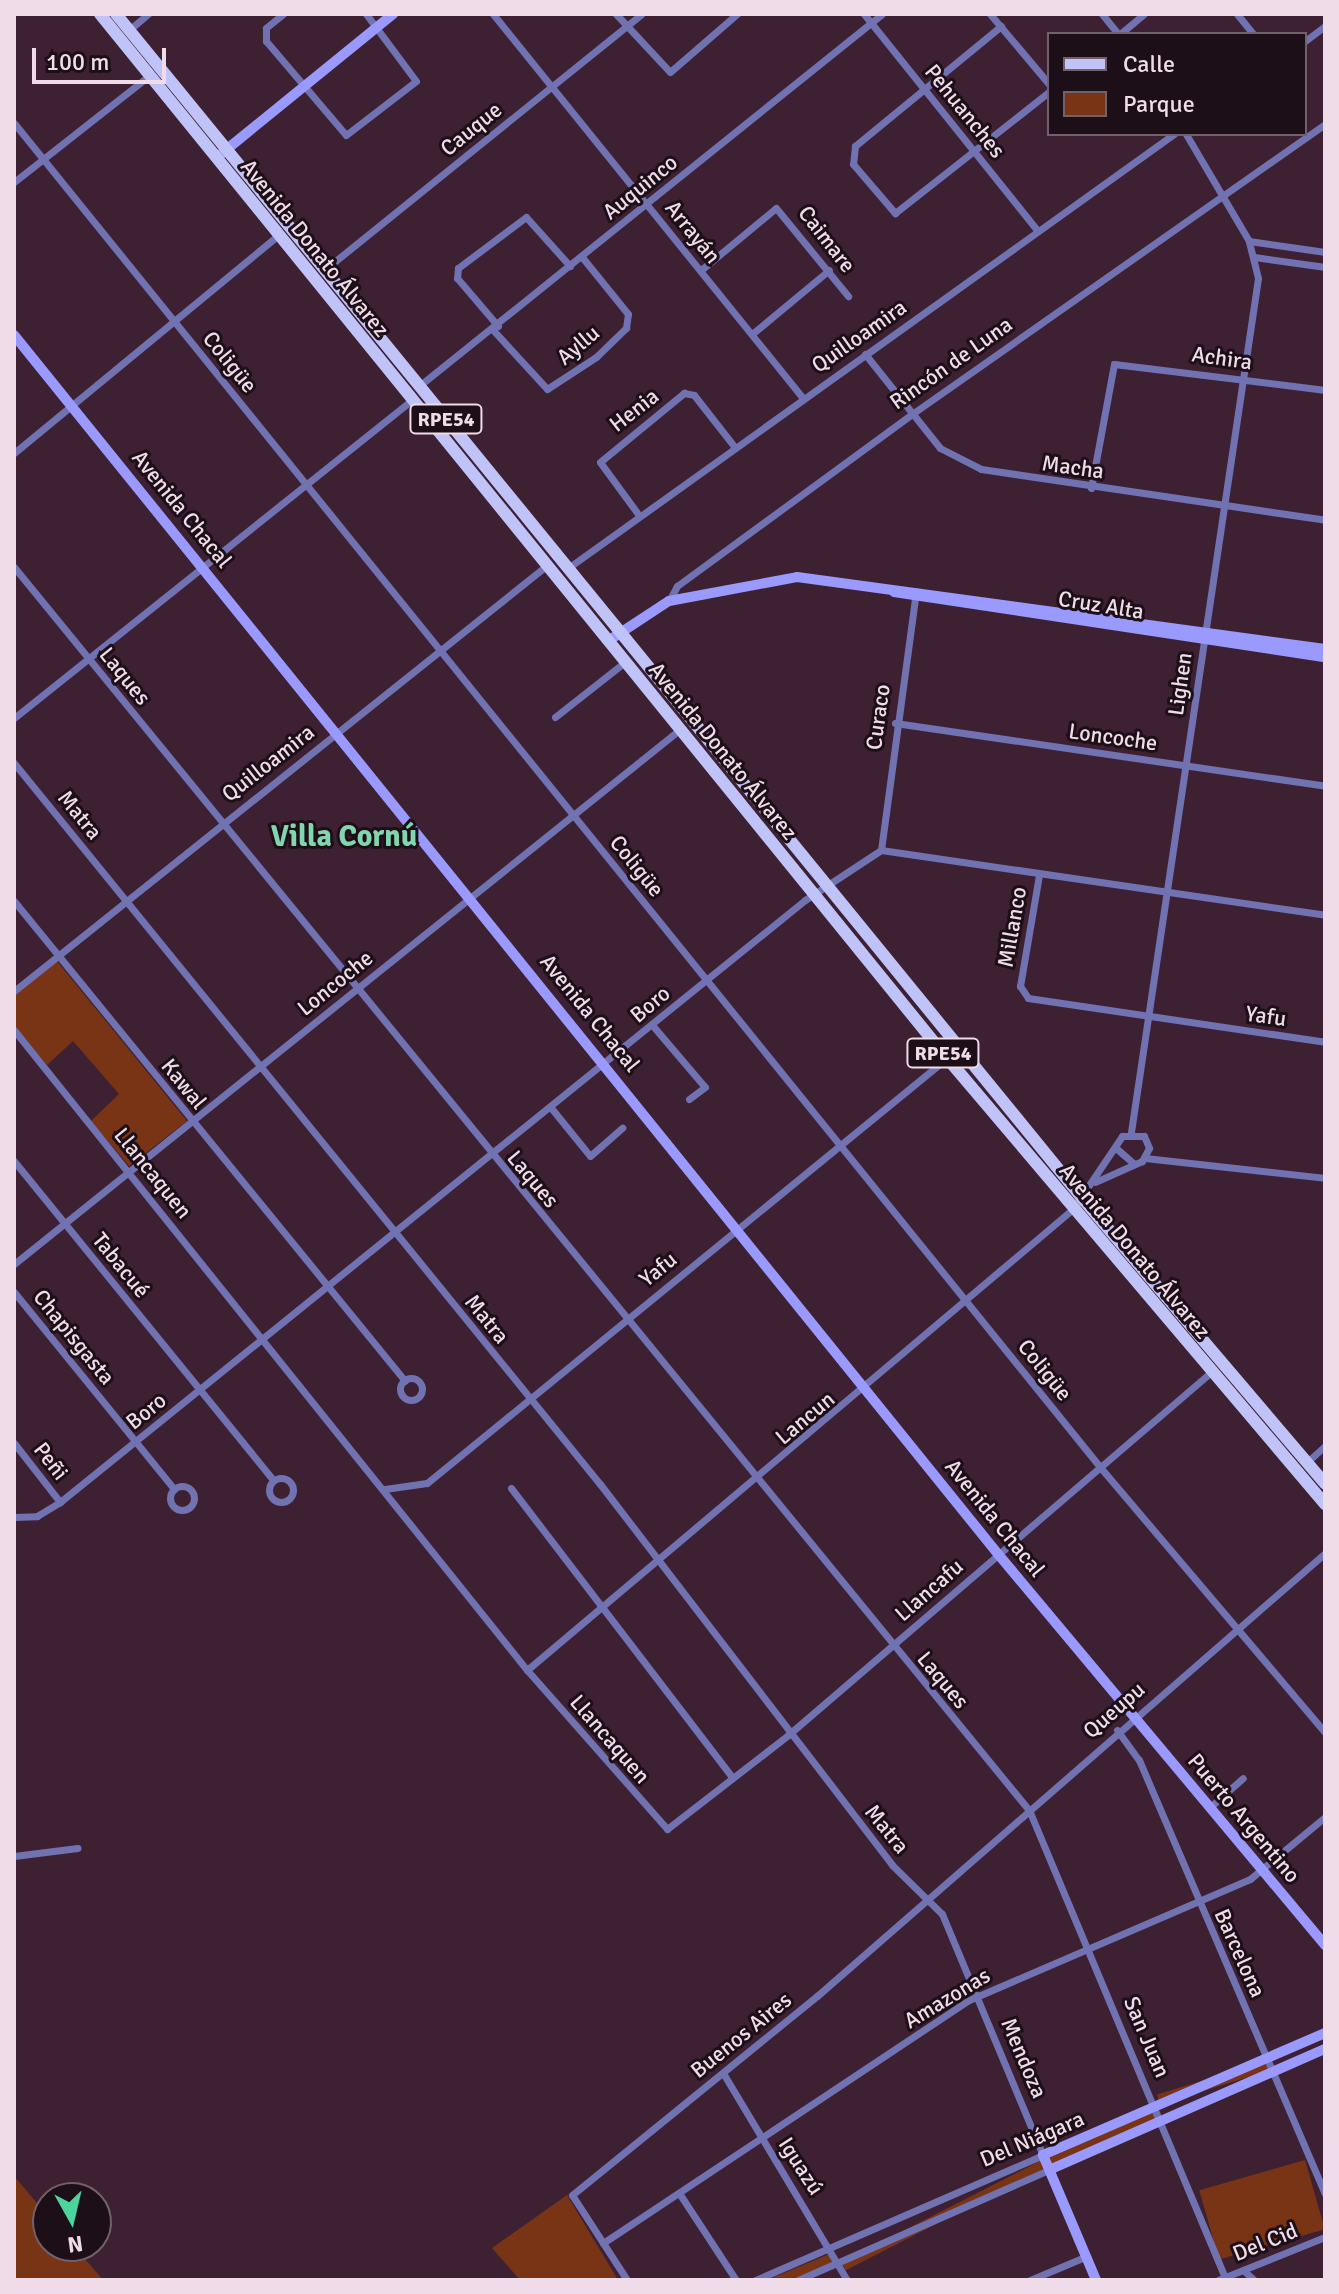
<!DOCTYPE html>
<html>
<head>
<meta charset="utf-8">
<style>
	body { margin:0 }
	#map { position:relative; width:1339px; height:2294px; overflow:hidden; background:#3e2033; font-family:Signika,sans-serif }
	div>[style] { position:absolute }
	.green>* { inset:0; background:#793415; transform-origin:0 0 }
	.minor>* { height:7px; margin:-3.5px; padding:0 3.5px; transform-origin:3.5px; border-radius:3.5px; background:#7172b1 }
	.minor>.ring { margin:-3.5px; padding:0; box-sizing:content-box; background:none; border:7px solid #7172b1; border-radius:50% }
	.secondary>* { height:10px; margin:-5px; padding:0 5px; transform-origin:5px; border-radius:5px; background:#9999fe }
	.primary>* { height:12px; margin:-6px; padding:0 6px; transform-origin:6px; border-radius:6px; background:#c0c3f7 }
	span { translate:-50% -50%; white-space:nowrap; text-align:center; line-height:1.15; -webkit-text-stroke:6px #1c0f17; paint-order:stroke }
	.shield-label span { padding:2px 6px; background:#1c0f17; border:2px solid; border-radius:6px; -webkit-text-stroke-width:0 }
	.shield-label { font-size:20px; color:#f0dce8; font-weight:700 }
	.street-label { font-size:22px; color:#f0dce8 }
	.district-label { font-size:30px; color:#82d5ae; font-weight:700 }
	.frame { position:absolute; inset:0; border:16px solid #f0dce8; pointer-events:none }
	.legend { position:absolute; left:1047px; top:32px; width:260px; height:104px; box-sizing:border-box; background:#1c0f17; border:2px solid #71616b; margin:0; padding:10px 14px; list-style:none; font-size:24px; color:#f0dce8 }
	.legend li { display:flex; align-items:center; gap:16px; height:40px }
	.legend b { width:40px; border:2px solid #71616b }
	.north { position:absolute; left:32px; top:2182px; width:80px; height:80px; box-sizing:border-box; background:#1c0f17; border:2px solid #71616b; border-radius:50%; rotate:172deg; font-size:22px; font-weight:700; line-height:32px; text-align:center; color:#f0dce8 }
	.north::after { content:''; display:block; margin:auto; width:28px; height:36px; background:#4bd49b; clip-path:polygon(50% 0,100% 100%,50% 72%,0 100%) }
	.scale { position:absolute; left:32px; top:48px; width:134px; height:36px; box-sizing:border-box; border:4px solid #f0dce8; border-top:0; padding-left:10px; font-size:24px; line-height:28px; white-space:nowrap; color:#f0dce8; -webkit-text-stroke:6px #1c0f17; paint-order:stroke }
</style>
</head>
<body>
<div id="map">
	<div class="green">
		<i style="clip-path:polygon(57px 961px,187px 1121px,129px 1166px,91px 1121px,119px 1094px,73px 1041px,47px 1065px,14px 1025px,14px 996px)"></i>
		<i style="left:1267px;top:2061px;width:10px;height:115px;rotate:73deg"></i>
		<i style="left:1159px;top:2109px;width:10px;height:124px;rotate:66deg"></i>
		<i style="left:1042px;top:2160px;width:9px;height:225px;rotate:63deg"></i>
		<i style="left:1305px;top:2160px;width:72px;height:110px;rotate:74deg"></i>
		<i style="clip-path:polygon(14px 2176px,48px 2216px,48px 2246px,74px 2246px,103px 2280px,14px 2280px)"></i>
		<i style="clip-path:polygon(567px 2195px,618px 2280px,520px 2280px,492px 2248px)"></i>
		<i style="clip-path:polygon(832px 2253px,836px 2262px,791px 2280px,767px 2280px)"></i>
	</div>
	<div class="minor">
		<i style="left:283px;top:14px;width:22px;rotate:141deg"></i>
		<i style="left:266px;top:28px;width:13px;rotate:90deg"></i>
		<i style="left:266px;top:41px;width:123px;rotate:49.6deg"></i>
		<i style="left:346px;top:135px;width:88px;rotate:-37.6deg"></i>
		<i style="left:416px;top:81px;width:84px;rotate:-126.7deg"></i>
		<i style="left:493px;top:14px;width:494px;rotate:51.1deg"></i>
		<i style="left:616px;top:14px;width:79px;rotate:47deg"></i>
		<i style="left:670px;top:72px;width:89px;rotate:-40.9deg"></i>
		<i style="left:864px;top:14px;width:278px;rotate:51.3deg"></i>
		<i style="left:990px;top:14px;width:92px;rotate:49.9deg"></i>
		<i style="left:1102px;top:14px;width:26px;rotate:51deg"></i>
		<i style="left:1237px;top:14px;width:26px;rotate:51deg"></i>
		<i style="left:1001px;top:26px;width:189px;rotate:140.6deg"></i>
		<i style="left:855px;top:146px;width:18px;rotate:96deg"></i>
		<i style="left:853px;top:164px;width:65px;rotate:49.4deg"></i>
		<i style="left:895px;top:213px;width:196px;rotate:-38.2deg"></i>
		<i style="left:129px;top:30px;width:25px;rotate:-40deg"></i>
		<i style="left:1120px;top:34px;width:31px;rotate:-40deg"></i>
		<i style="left:1305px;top:41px;width:25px;rotate:-37deg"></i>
		<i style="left:14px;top:123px;width:1728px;rotate:51.06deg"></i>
		<i style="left:1100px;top:1467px;width:348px;rotate:49.7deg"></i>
		<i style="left:14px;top:182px;width:173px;rotate:-38.2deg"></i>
		<i style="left:1249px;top:241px;width:77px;rotate:8.2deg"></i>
		<i style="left:1254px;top:257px;width:72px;rotate:8deg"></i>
		<i style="left:701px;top:270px;width:97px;rotate:-39.6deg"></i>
		<i style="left:776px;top:208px;width:114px;rotate:50.7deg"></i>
		<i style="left:323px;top:271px;width:409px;rotate:-38.9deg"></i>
		<i style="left:498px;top:326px;width:63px;rotate:-130.5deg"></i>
		<i style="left:457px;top:278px;width:10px;rotate:-84deg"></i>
		<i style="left:458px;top:268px;width:85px;rotate:-36.9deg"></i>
		<i style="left:526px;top:217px;width:66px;rotate:48.1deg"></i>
		<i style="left:493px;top:330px;width:80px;rotate:47.5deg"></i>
		<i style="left:547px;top:389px;width:59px;rotate:-33.1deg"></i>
		<i style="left:596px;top:357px;width:42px;rotate:-44deg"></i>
		<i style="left:626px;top:328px;width:14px;rotate:-82deg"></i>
		<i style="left:628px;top:314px;width:73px;rotate:-128.9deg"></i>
		<i style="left:752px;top:334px;width:100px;rotate:-39.7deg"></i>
		<i style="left:865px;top:354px;width:120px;rotate:51.4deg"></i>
		<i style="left:940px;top:448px;width:46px;rotate:27.1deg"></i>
		<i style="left:981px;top:469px;width:348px;rotate:8.4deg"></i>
		<i style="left:419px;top:386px;width:594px;rotate:-38.78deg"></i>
		<i style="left:14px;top:453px;width:345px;rotate:-39.5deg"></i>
		<i style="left:1091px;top:488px;width:126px;rotate:-79.5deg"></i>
		<i style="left:1114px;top:364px;width:213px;rotate:7deg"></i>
		<i style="left:638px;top:514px;width:64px;rotate:-126.2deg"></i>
		<i style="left:600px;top:462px;width:109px;rotate:-39.4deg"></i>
		<i style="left:684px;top:393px;width:10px;rotate:11deg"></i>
		<i style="left:694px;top:395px;width:63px;rotate:52deg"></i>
		<i style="left:14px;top:567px;width:1605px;rotate:50.77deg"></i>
		<i style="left:1029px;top:1810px;width:510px;rotate:67.26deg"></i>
		<i style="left:568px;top:568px;width:745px;rotate:-35.61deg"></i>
		<i style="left:669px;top:601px;width:17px;rotate:-62deg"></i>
		<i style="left:677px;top:586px;width:291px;rotate:-36.2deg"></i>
		<i style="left:912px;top:414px;width:505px;rotate:-35.08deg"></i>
		<i style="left:555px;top:717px;width:89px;rotate:-38.2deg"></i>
		<i style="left:14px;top:718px;width:511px;rotate:-38.64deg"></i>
		<i style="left:895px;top:723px;width:435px;rotate:8.3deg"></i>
		<i style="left:14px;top:763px;width:929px;rotate:50.9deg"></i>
		<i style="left:600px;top:1484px;width:480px;rotate:52.5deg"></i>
		<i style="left:892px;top:1865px;width:70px;rotate:44.4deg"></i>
		<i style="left:942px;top:1914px;width:261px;rotate:67.3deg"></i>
		<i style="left:1043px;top:2155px;width:314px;rotate:156.5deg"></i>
		<i style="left:881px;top:850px;width:261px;rotate:-82.3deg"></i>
		<i style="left:1039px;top:875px;width:113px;rotate:99.7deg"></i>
		<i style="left:1020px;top:986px;width:14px;rotate:56deg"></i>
		<i style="left:1028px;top:998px;width:300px;rotate:8.4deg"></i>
		<i style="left:14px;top:901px;width:619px;rotate:50.83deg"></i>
		<i style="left:14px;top:991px;width:681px;rotate:-38.62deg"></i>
		<i style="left:653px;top:1026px;width:80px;rotate:49.6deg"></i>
		<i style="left:705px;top:1087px;width:20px;rotate:143deg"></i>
		<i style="left:14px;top:1030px;width:820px;rotate:51.29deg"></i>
		<i style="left:527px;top:1670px;width:212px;rotate:48.6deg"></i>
		<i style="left:667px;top:1829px;width:153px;rotate:-37.8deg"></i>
		<i style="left:788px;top:1735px;width:557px;rotate:-40.63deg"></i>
		<i style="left:552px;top:1109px;width:60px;rotate:51deg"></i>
		<i style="left:590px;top:1156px;width:43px;rotate:-41.2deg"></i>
		<i style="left:1131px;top:1132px;width:863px;rotate:-81.54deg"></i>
		<i style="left:1258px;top:278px;width:38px;rotate:-104deg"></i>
		<i style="left:1249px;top:241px;width:124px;rotate:-120.5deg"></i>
		<i style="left:1117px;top:1149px;width:23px;rotate:41deg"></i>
		<i style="left:1145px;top:1158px;width:181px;rotate:6.3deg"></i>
		<i style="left:14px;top:1161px;width:411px;rotate:50.9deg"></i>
		<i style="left:14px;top:1264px;width:853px;rotate:-38.76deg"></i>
		<i style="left:14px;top:1292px;width:254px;rotate:50.9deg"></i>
		<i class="ring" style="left:400px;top:1378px;width:15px;height:15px"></i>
		<i style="left:14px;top:1443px;width:75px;rotate:52.1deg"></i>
		<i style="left:1306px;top:1463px;width:25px;rotate:-42deg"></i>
		<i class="ring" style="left:269px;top:1478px;width:17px;height:17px"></i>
		<i class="ring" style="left:170px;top:1486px;width:17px;height:17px"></i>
		<i style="left:511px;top:1488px;width:365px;rotate:52.6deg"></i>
		<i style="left:385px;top:1489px;width:42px;rotate:-8.1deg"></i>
		<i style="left:427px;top:1483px;width:672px;rotate:-39.26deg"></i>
		<i style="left:14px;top:1517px;width:23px;rotate:-2deg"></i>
		<i style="left:37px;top:1516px;width:27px;rotate:-31deg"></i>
		<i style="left:60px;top:1502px;width:958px;rotate:-38.94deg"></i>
		<i style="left:805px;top:900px;width:91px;rotate:-33.3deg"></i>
		<i style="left:881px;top:850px;width:449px;rotate:8.3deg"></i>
		<i style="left:527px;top:1670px;width:715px;rotate:-40.18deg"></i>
		<i style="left:1073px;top:1209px;width:88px;rotate:-56.1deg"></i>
		<i style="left:1122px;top:1136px;width:22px"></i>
		<i style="left:1144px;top:1136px;width:13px;rotate:67deg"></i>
		<i style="left:1149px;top:1148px;width:15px;rotate:118deg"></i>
		<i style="left:1142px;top:1161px;width:51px;rotate:155.9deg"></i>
		<i style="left:1117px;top:1730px;width:37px;rotate:54deg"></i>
		<i style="left:1139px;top:1760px;width:472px;rotate:66.8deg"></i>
		<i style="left:1209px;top:1808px;width:45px;rotate:-41.4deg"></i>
		<i style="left:14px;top:1856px;width:64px;rotate:-7.2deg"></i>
		<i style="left:723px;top:2073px;width:241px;rotate:59.1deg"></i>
		<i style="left:681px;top:2196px;width:100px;rotate:56.8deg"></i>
		<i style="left:603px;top:2243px;width:439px;rotate:-33.6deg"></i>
		<i style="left:969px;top:2000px;width:306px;rotate:-23.3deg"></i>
		<i style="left:1250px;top:1879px;width:97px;rotate:-39.6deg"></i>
		<i style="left:1243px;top:2270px;width:15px;rotate:42deg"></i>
		<i style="left:627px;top:2280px;width:101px;rotate:-122.9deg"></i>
		<i style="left:572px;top:2195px;width:316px;rotate:-39.1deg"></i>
		<i style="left:817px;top:1996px;width:674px;rotate:-41.09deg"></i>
		<i style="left:798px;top:2280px;width:274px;rotate:-23.7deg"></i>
		<i style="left:1030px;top:2280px;width:62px;rotate:-22.8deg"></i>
		<i style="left:1218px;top:2280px;width:115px;rotate:-21.9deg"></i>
	</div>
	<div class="secondary">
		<i style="left:221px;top:154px;width:222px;rotate:-39.1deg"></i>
		<i style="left:14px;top:335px;width:1567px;rotate:51.09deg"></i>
		<i style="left:998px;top:1554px;width:510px;rotate:50.09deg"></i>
		<i style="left:894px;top:592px;width:436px;rotate:8.6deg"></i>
		<i style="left:608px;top:641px;width:73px;rotate:-33.3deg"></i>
		<i style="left:669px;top:601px;width:130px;rotate:-10.6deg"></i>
		<i style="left:797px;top:577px;width:533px;rotate:7.77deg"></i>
		<i style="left:1049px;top:2170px;width:301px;rotate:-23.7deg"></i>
		<i style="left:1096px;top:2280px;width:136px;rotate:-113deg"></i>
		<i style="left:1043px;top:2155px;width:307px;rotate:-23.4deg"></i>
	</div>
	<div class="primary">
		<i style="left:100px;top:14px;width:1344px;rotate:50.95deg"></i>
		<i style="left:947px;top:1058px;width:585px;rotate:49.72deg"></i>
		<i style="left:116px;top:14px;width:1528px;rotate:50.79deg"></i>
		<i style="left:1082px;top:1198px;width:375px;rotate:49.6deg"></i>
	</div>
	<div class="shield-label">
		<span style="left:446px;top:419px">RPE54</span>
		<span style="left:943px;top:1053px">RPE54</span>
	</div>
	<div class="street-label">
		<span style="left:965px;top:111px;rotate:51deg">Pehuanches</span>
		<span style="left:471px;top:129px;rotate:-39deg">Cauque</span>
		<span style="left:640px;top:187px;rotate:-39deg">Auquinco</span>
		<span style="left:693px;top:232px;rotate:51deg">Arrayán</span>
		<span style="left:827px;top:239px;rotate:52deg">Caimare</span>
		<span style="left:315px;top:248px;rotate:51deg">Avenida Donato Álvarez</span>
		<span style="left:859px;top:336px;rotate:-35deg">Quilloamira</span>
		<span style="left:578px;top:345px;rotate:-40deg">Ayllu</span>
		<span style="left:1222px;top:358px;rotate:8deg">Achira</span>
		<span style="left:230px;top:362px;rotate:51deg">Coligüe</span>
		<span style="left:951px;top:363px;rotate:-35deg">Rincón de Luna</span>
		<span style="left:634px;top:410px;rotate:-38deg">Henia</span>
		<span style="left:1073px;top:467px;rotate:8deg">Macha</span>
		<span style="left:182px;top:509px;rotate:51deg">Avenida Chacal</span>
		<span style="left:1101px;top:605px;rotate:9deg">Cruz Alta</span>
		<span style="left:125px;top:676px;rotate:51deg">Laques</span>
		<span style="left:1180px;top:684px;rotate:-82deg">Lighen</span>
		<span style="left:878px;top:717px;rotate:-82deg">Curaco</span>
		<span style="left:1113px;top:737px;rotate:8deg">Loncoche</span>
		<span style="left:723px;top:751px;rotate:51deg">Avenida Donato Álvarez</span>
		<span style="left:268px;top:763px;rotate:-38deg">Quilloamira</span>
		<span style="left:80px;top:815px;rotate:51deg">Matra</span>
		<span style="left:637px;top:866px;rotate:51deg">Coligüe</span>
		<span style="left:1012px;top:927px;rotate:-80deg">Millanco</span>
		<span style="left:335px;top:983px;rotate:-39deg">Loncoche</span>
		<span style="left:650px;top:1004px;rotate:-40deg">Boro</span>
		<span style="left:590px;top:1013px;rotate:51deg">Avenida Chacal</span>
		<span style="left:1266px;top:1016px;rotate:8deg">Yafu</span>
		<span style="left:184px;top:1084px;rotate:51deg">Kawal</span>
		<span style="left:153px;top:1173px;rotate:51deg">Llancaquen</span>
		<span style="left:533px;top:1179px;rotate:50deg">Laques</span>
		<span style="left:1135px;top:1251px;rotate:50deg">Avenida Donato Álvarez</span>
		<span style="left:121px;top:1265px;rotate:51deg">Tabacué</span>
		<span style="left:658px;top:1269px;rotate:-39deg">Yafu</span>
		<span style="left:487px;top:1319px;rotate:51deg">Matra</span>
		<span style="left:74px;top:1337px;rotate:51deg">Chapisgasta</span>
		<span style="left:1045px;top:1370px;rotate:51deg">Coligüe</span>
		<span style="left:146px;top:1411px;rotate:-39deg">Boro</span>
		<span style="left:805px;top:1418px;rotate:-40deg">Lancun</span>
		<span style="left:51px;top:1461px;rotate:52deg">Peñi</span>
		<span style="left:995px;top:1518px;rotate:51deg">Avenida Chacal</span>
		<span style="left:929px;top:1590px;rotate:-41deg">Llancafu</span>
		<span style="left:943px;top:1680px;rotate:50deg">Laques</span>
		<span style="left:1114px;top:1710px;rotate:-41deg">Queupu</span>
		<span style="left:610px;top:1739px;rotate:49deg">Llancaquen</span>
		<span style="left:1244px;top:1818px;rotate:50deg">Puerto Argentino</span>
		<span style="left:887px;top:1829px;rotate:51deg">Matra</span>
		<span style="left:1240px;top:1953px;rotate:66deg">Barcelona</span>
		<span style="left:947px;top:1998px;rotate:-31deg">Amazonas</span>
		<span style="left:741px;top:2035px;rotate:-39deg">Buenos Aires</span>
		<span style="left:1147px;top:2037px;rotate:67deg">San Juan</span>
		<span style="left:1024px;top:2058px;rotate:67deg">Mendoza</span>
		<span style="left:1032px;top:2139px;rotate:-23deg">Del Niágara</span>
		<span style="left:801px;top:2166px;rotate:57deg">Iguazú</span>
		<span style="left:1265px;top:2242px;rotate:-22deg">Del Cid</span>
	</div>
	<div class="district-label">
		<span style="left:344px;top:837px">Villa Cornú</span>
	</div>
	<div class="frame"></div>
	<ul class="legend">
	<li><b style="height:10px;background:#c0c3f7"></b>Calle</li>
	<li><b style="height:22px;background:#793415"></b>Parque</li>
	</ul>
	<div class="north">N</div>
	<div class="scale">100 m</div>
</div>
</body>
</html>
